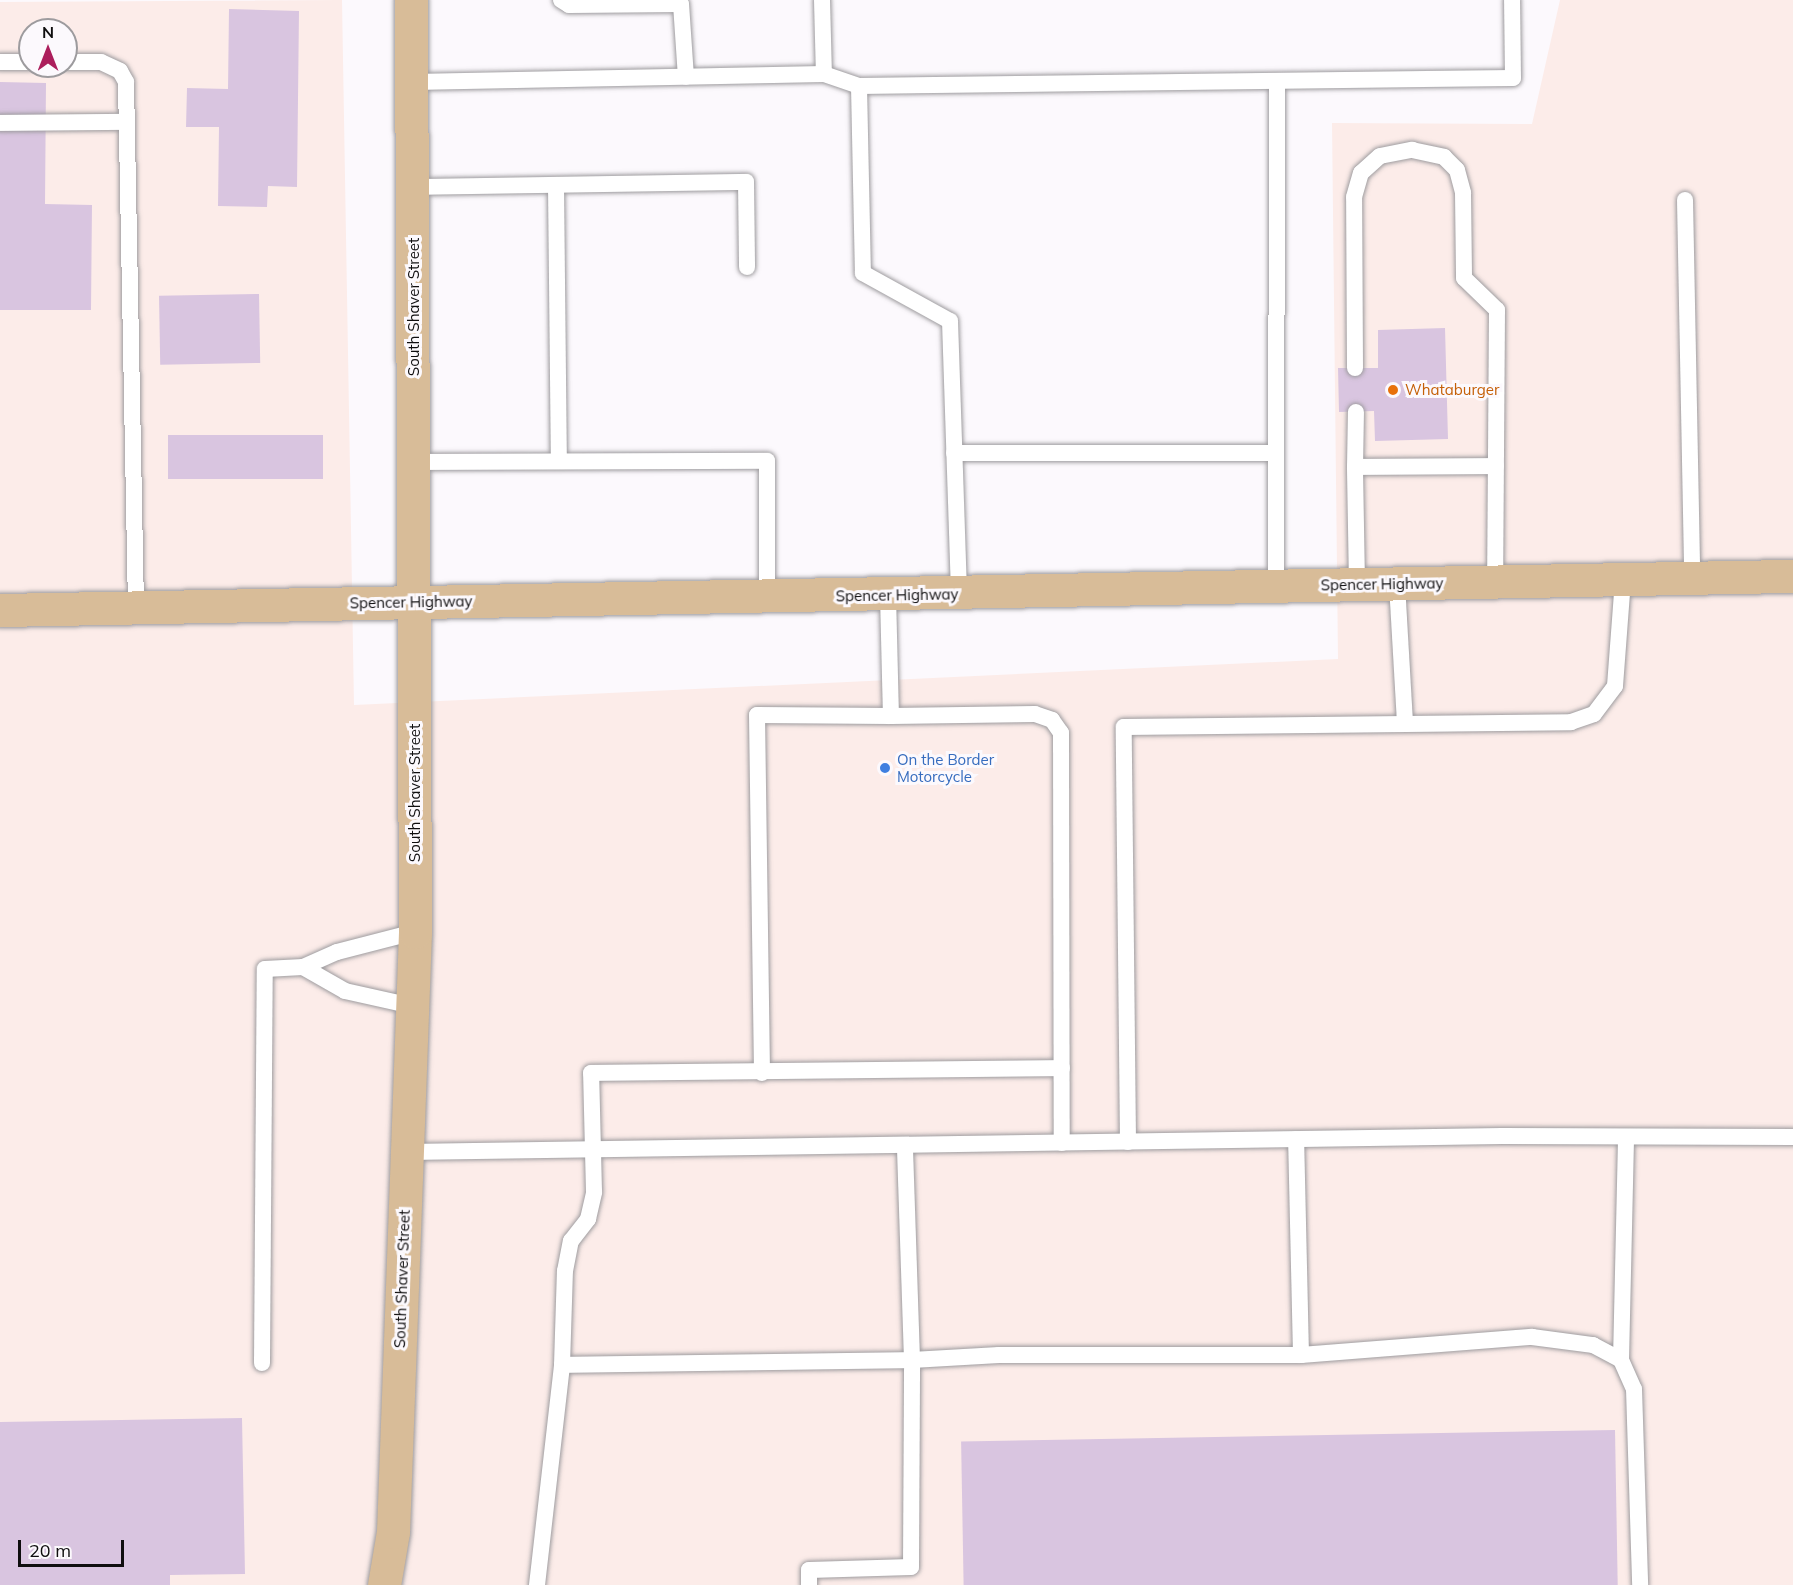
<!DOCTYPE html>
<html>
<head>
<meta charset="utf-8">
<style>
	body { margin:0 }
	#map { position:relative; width:1793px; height:1585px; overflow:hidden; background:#fcf9fd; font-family:Mulish,sans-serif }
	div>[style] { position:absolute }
	.commercial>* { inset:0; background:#fcece9 }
	.building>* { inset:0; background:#d9c5e0; transform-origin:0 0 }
	.roads { filter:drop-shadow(0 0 2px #9e9c9f) drop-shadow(0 0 2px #9e9c9f) }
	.service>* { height:16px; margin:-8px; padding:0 8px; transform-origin:8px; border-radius:8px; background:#fff }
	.primary>* { height:33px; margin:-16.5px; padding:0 16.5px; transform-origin:16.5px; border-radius:16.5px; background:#d8bc98 }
	.dots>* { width:16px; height:16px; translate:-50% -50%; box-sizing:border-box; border:3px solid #fcf9fd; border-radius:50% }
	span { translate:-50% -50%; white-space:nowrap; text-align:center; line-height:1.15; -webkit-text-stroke:6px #fcf9fd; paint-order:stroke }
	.street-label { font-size:15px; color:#0f0e0f }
	.food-label { font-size:15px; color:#c56008 }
	.left { translate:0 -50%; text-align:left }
	.shop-label { font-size:15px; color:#366cbe }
	.north { position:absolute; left:18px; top:18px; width:60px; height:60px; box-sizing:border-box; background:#fcf9fd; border:2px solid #9d9b9e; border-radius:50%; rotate:0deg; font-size:16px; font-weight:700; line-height:24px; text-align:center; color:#0f0e0f }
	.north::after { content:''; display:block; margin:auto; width:21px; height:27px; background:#ac1e5c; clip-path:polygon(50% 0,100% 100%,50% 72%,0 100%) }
	.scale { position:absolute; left:18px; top:1540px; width:106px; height:27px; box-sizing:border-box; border:3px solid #0f0e0f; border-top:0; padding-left:8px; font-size:18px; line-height:21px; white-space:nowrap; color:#0f0e0f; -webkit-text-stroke:4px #fcf9fd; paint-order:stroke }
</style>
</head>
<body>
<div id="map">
	<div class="commercial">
		<i style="clip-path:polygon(evenodd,342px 0,354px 705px,1338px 659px,1332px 123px,1532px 124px,1560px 0,1793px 0,1793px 1585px,0 1585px,0 2px,342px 0,30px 30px,66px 30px,66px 66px,30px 66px,30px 30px)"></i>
	</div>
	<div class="building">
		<i style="clip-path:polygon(229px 9px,299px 11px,297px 187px,268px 186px,267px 207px,218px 206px,219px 127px,186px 127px,187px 88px,228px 89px)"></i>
		<i style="clip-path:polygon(0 82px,46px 83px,45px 204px,92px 205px,91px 310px,0 310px)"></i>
		<i style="left:259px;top:294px;width:69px;height:100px;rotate:89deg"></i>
		<i style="clip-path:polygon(1445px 328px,1448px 439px,1375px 441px,1374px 411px,1339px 412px,1338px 368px,1378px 368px,1378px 330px)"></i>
		<i style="left:168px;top:435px;width:155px;height:44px"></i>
		<i style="clip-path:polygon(242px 1418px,245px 1574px,170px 1575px,170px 1585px,0 1585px,0 1422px)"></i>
		<i style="left:1615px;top:1430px;width:155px;height:654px;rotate:89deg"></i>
	</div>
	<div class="roads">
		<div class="service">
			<i style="left:561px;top:0;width:9px;rotate:32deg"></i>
			<i style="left:569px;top:5px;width:112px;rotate:-0.5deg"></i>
			<i style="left:681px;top:4px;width:73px;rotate:86.1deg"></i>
			<i style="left:822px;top:0;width:74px;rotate:88.5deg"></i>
			<i style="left:0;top:62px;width:30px"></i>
			<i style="left:66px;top:62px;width:35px"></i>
			<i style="left:101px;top:62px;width:21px;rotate:25deg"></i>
			<i style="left:120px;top:71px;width:13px;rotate:61deg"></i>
			<i style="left:126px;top:82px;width:525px;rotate:88.91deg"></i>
			<i style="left:413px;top:82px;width:411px;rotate:-1.1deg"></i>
			<i style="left:824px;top:74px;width:37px;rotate:19deg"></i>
			<i style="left:859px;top:86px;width:654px;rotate:-0.7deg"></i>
			<i style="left:1513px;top:78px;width:78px;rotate:-90.7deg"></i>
			<i style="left:859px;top:86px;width:187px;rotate:88.8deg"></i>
			<i style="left:863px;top:273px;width:99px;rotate:28.9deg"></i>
			<i style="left:950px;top:321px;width:273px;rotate:88.1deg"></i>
			<i style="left:0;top:123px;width:126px;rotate:-0.5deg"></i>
			<i style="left:556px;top:185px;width:276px;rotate:89.4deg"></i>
			<i style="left:414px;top:187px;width:332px;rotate:-0.9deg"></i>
			<i style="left:746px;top:182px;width:85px;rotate:89.3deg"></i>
			<i style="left:1685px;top:200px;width:378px;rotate:88.9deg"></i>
			<i style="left:1355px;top:368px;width:171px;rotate:-90.3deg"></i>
			<i style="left:1354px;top:197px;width:25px;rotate:-74deg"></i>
			<i style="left:1361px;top:173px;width:25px;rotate:-42deg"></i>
			<i style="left:1380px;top:156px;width:33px;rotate:-11deg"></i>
			<i style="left:1412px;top:150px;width:33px;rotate:12deg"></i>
			<i style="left:1444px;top:157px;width:18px;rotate:45deg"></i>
			<i style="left:1457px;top:170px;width:24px;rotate:75deg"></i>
			<i style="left:1463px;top:193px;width:85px;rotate:89.3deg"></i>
			<i style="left:1464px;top:278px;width:46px;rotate:44.1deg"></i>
			<i style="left:1497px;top:310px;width:272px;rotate:90.4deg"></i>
			<i style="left:954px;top:453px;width:322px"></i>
			<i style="left:414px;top:462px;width:353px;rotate:-0.2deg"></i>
			<i style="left:767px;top:461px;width:136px;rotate:90deg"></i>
			<i style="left:1355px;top:467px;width:55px;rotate:-89deg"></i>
			<i style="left:1357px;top:584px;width:117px;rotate:-91deg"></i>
			<i style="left:1355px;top:467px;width:141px;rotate:-0.4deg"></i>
			<i style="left:1397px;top:584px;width:140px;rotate:86.7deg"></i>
			<i style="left:1276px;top:586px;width:505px;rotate:-89.89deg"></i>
			<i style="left:888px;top:595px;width:121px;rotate:88.6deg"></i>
			<i style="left:891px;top:716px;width:144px;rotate:-0.8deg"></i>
			<i style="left:1035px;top:714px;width:18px;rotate:19deg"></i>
			<i style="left:1052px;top:720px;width:16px;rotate:55deg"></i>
			<i style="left:1061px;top:733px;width:410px;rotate:89.9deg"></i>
			<i style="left:303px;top:967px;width:48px;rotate:29.7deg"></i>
			<i style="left:345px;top:991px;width:69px;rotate:12.6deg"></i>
			<i style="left:762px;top:1073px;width:358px;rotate:-90.8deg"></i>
			<i style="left:757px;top:715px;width:134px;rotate:0.4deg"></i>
			<i style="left:1128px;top:1142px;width:415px;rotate:-90.6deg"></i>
			<i style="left:1124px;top:727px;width:447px;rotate:-0.6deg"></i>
			<i style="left:1571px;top:722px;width:24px;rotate:-19deg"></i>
			<i style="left:1594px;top:714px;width:35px;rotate:-53deg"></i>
			<i style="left:1615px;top:686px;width:107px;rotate:-85.7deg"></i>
			<i style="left:407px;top:1152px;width:1095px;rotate:-0.84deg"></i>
			<i style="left:1502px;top:1136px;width:291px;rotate:0.2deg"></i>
			<i style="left:1301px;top:1355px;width:232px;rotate:-4.5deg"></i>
			<i style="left:1532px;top:1337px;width:62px;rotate:7.5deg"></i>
			<i style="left:1593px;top:1345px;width:32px;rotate:28deg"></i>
			<i style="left:1621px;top:1360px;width:32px;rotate:66deg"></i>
			<i style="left:1634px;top:1389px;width:196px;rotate:88.2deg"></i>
			<i style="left:1621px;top:1360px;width:223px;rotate:-88.7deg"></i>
			<i style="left:262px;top:1363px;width:394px;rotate:-89.6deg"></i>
			<i style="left:265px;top:969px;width:38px;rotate:-3deg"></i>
			<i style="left:303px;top:967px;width:37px;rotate:-24deg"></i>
			<i style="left:337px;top:952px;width:81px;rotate:-14.4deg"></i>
			<i style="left:562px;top:1365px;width:350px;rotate:-0.8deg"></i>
			<i style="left:912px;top:1360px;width:215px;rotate:-91.9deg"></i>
			<i style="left:537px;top:1585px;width:221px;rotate:-83.5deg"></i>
			<i style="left:562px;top:1365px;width:94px;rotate:-88.2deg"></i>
			<i style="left:565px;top:1271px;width:31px;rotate:-79deg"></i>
			<i style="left:571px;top:1241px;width:28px;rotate:-52deg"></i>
			<i style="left:588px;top:1219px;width:28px;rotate:-77deg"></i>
			<i style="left:594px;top:1192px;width:119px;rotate:-91.4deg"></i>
			<i style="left:591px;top:1073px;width:471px;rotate:-0.6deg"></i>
			<i style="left:809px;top:1585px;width:15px;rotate:-90deg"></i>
			<i style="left:809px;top:1570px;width:102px;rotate:-1.7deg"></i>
			<i style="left:911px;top:1567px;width:207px;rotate:-89.7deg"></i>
			<i style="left:912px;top:1360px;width:87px;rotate:-3.3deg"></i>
			<i style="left:999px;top:1355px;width:302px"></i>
			<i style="left:1301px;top:1355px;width:216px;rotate:-91.3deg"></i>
		</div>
		<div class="primary">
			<i style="left:0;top:610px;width:1793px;rotate:-1.09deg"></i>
			<i style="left:384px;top:1585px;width:54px;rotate:-80.4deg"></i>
			<i style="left:393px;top:1532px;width:600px;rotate:-87.9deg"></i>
			<i style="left:415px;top:932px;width:932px;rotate:-90.25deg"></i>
		</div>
	</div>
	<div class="dots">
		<i style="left:1393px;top:390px;background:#e8710a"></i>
		<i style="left:885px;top:768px;background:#3f7fe0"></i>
	</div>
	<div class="street-label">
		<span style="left:414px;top:307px;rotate:-90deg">South Shaver Street</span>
		<span style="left:1382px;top:584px;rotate:-1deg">Spencer Highway</span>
		<span style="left:897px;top:595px;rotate:-1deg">Spencer Highway</span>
		<span style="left:411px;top:602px;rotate:-1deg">Spencer Highway</span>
		<span style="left:415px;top:793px;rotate:-90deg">South Shaver Street</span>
		<span style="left:402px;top:1279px;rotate:-88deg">South Shaver Street</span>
	</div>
	<div class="food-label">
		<span class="left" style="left:1405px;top:390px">Whataburger</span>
	</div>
	<div class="shop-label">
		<span class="left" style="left:897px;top:768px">On the Border<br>Motorcycle</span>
	</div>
	<div class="north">N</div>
	<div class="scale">20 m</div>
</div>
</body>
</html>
